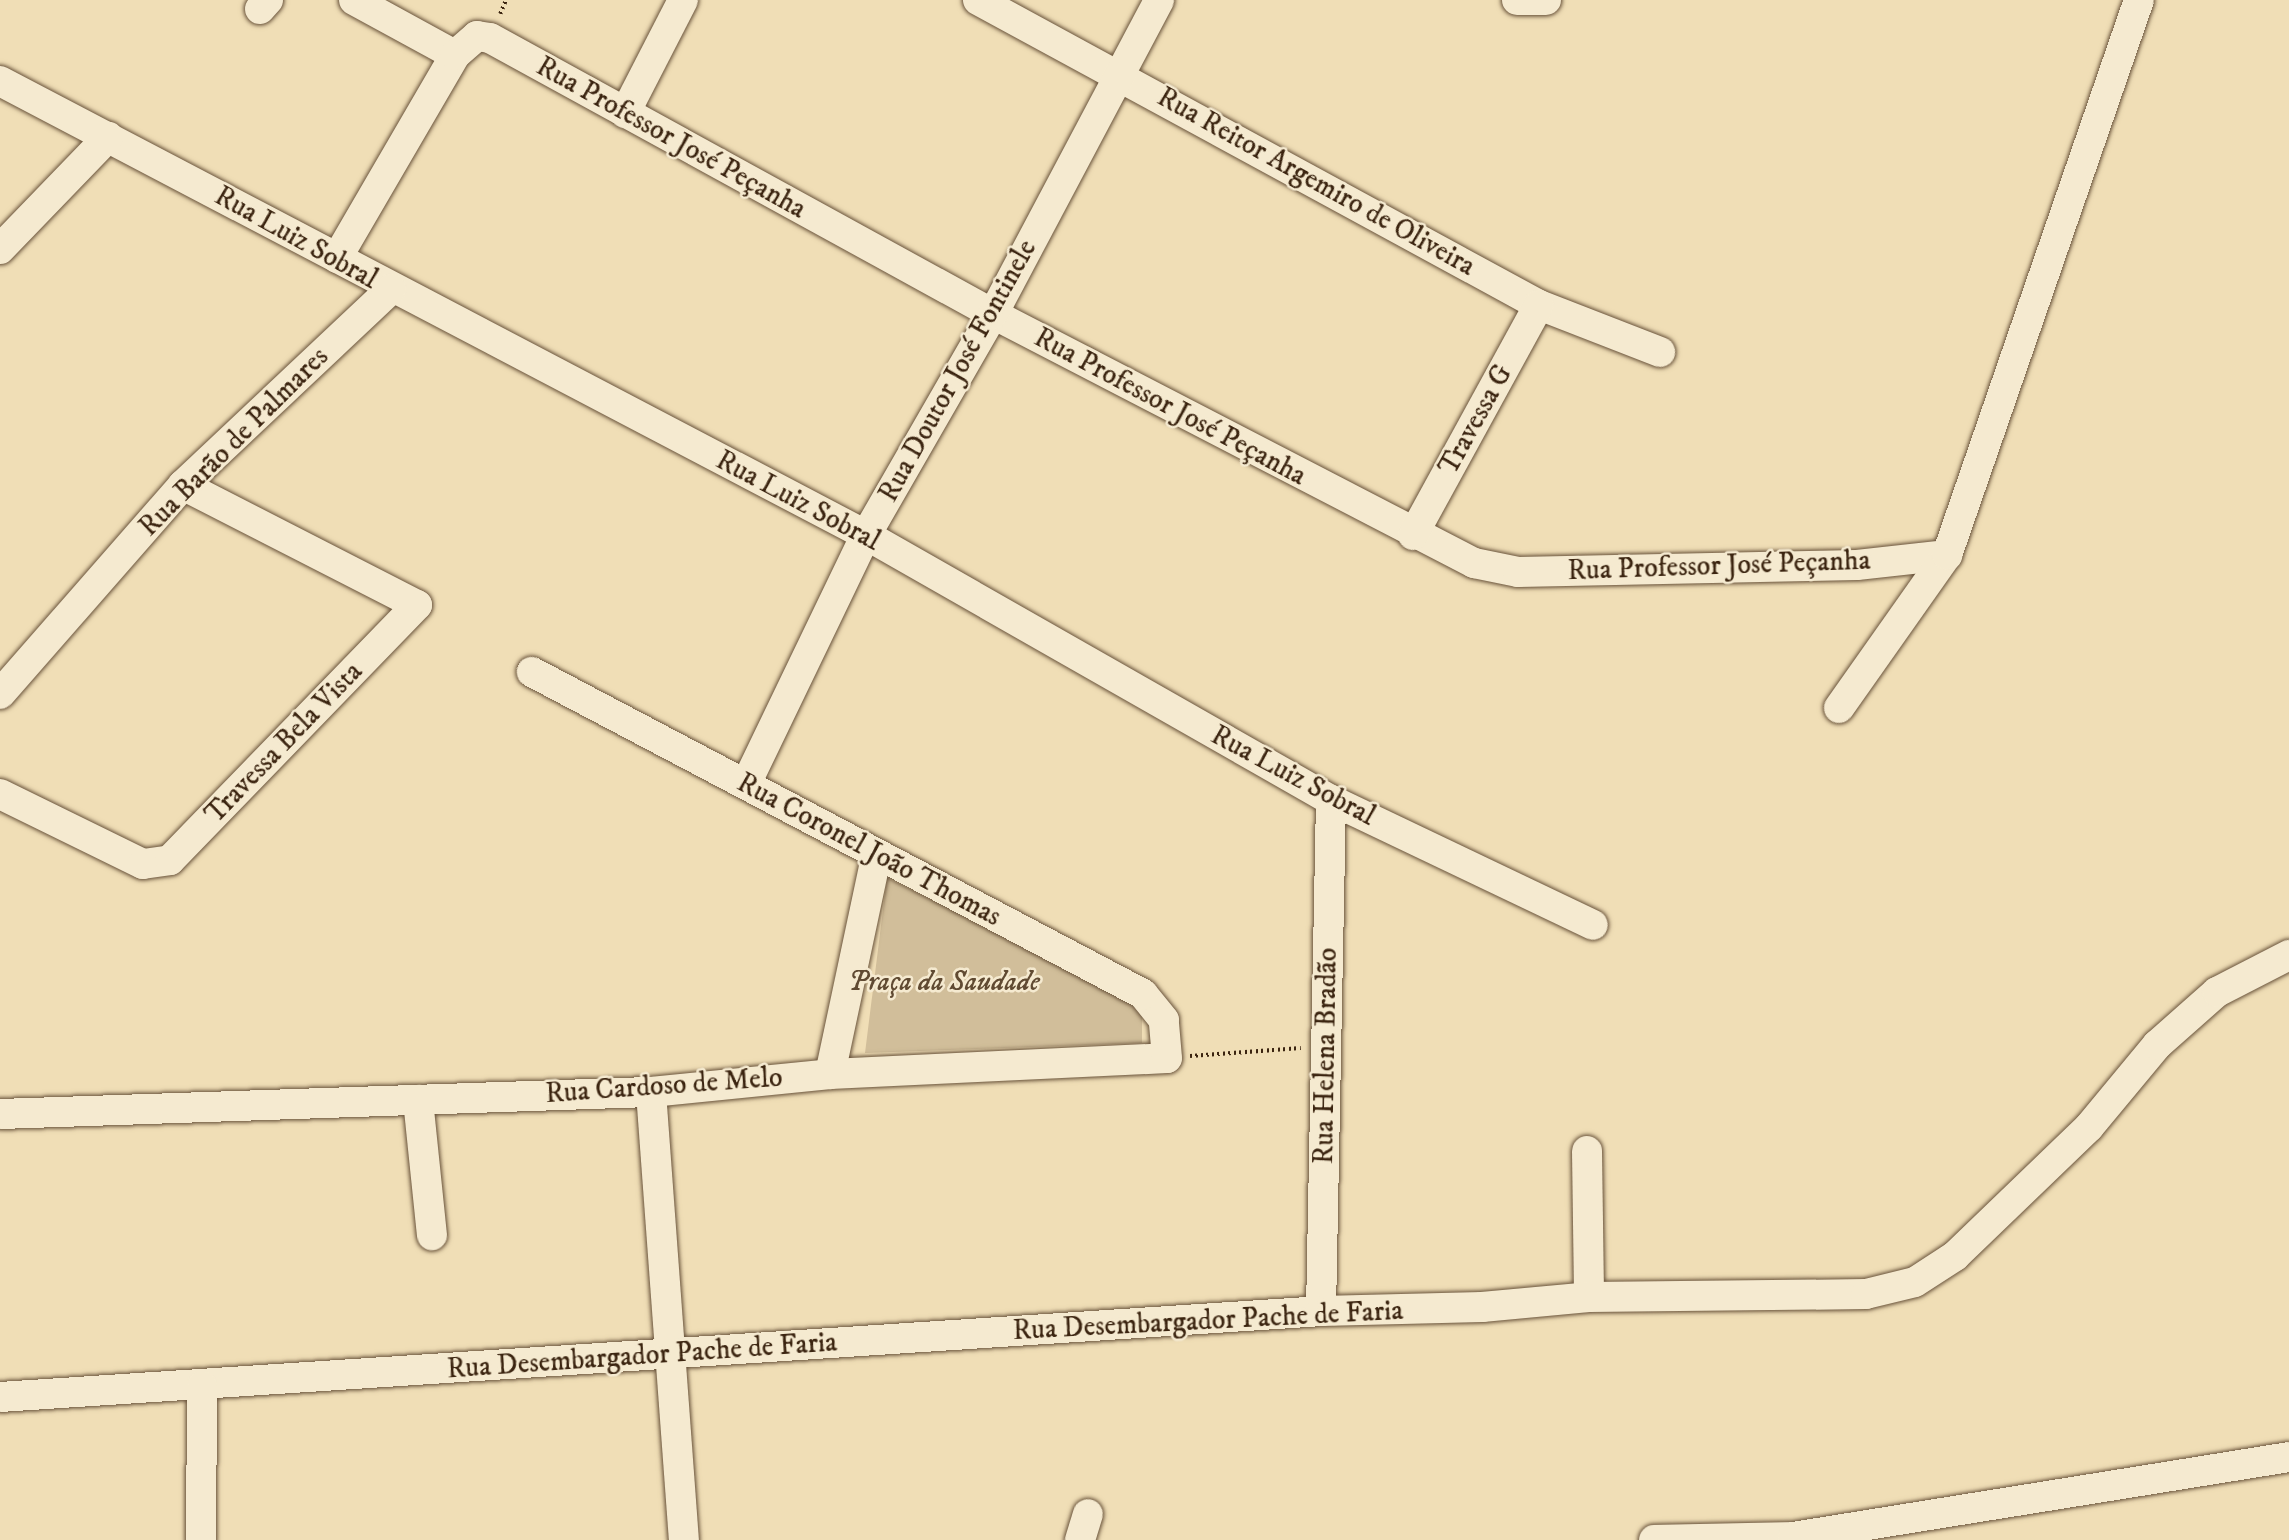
<!DOCTYPE html>
<html>
<head>
<meta charset="utf-8">
<style>
	body { margin:0 }
	#map { position:relative; width:2289px; height:1540px; overflow:hidden; background:#f0deb6; font-family:"IM FELL DW Pica",serif }
	div>[style] { position:absolute }
	.green>* { inset:0; background:#d1be9a }
	.path>* { height:3.5px; margin-top:-1.75px; transform-origin:0; background:repeating-linear-gradient(90deg,#3b2410 0 2px,transparent 0 5.5px) }
	.roads { filter:drop-shadow(0 0 2px #68523a) drop-shadow(0 0 2px #68523a) }
	.minor>* { height:30px; margin:-15px; padding:0 15px; transform-origin:15px; border-radius:15px; background:#f5ead0 }
	span { translate:-50% -50%; white-space:nowrap; text-align:center; line-height:1.15; -webkit-text-stroke:5px #f5ead0; paint-order:stroke }
	.street-label { font-size:28px; color:#3b2410 }
	.park-label { font-size:28px; color:#604a32; font-style:italic }
</style>
</head>
<body>
<div id="map">
	<div class="green">
		<i style="clip-path:polygon(887px 878px,1142px 1003px,1142px 1043px,865px 1053px)"></i>
	</div>
	<div class="path">
		<i style="left:500px;top:14px;width:15px;rotate:-67deg"></i>
		<i style="left:1190px;top:1056px;width:111px;rotate:-4.1deg"></i>
	</div>
	<div class="roads">
		<div class="minor">
			<i style="left:354px;top:0;width:115px;rotate:28.6deg"></i>
			<i style="left:978px;top:0;width:639px;rotate:28.53deg"></i>
			<i style="left:1539px;top:305px;width:130px;rotate:21.2deg"></i>
			<i style="left:1517px;top:0;width:29px"></i>
			<i style="left:260px;top:9px;width:12px;rotate:-48deg"></i>
			<i style="left:0;top:81px;width:978px;rotate:27.67deg"></i>
			<i style="left:866px;top:535px;width:535px;rotate:29.68deg"></i>
			<i style="left:1331px;top:800px;width:290px;rotate:25.5deg"></i>
			<i style="left:625px;top:113px;width:127px;rotate:-62.8deg"></i>
			<i style="left:0;top:249px;width:156px;rotate:-46deg"></i>
			<i style="left:337px;top:258px;width:235px;rotate:-59.8deg"></i>
			<i style="left:455px;top:55px;width:29px;rotate:-41deg"></i>
			<i style="left:477px;top:36px;width:13px;rotate:9deg"></i>
			<i style="left:490px;top:38px;width:574px;rotate:28.75deg"></i>
			<i style="left:993px;top:314px;width:542px;rotate:27.37deg"></i>
			<i style="left:1474px;top:563px;width:45px;rotate:11.6deg"></i>
			<i style="left:1518px;top:572px;width:339px;rotate:-1.2deg"></i>
			<i style="left:1857px;top:565px;width:91px;rotate:-6.3deg"></i>
			<i style="left:1413px;top:535px;width:262px;rotate:-61.3deg"></i>
			<i style="left:0;top:694px;width:278px;rotate:-48.8deg"></i>
			<i style="left:183px;top:485px;width:286px;rotate:-43.3deg"></i>
			<i style="left:1839px;top:708px;width:187px;rotate:-54.8deg"></i>
			<i style="left:1947px;top:555px;width:587px;rotate:-70.92deg"></i>
			<i style="left:746px;top:784px;width:276px;rotate:-64.3deg"></i>
			<i style="left:866px;top:535px;width:255px;rotate:-60.1deg"></i>
			<i style="left:993px;top:314px;width:355px;rotate:-62.1deg"></i>
			<i style="left:0;top:794px;width:159px;rotate:26.1deg"></i>
			<i style="left:143px;top:864px;width:27px;rotate:-8deg"></i>
			<i style="left:170px;top:860px;width:355px;rotate:-45.9deg"></i>
			<i style="left:417px;top:605px;width:263px;rotate:-152.9deg"></i>
			<i style="left:830px;top:1074px;width:222px;rotate:-78deg"></i>
			<i style="left:651px;top:1092px;width:449px;rotate:85.8deg"></i>
			<i style="left:418px;top:1100px;width:136px;rotate:84.1deg"></i>
			<i style="left:0;top:1114px;width:651px;rotate:-1.94deg"></i>
			<i style="left:651px;top:1092px;width:180px;rotate:-5.7deg"></i>
			<i style="left:830px;top:1074px;width:337px;rotate:-2.7deg"></i>
			<i style="left:1167px;top:1058px;width:38px;rotate:-95deg"></i>
			<i style="left:1164px;top:1020px;width:33px;rotate:-129deg"></i>
			<i style="left:1143px;top:994px;width:691px;rotate:-152.21deg"></i>
			<i style="left:1587px;top:1151px;width:146px;rotate:89.2deg"></i>
			<i style="left:1321px;top:1311px;width:511px;rotate:-88.88deg"></i>
			<i style="left:0;top:1397px;width:1324px;rotate:-3.72deg"></i>
			<i style="left:1321px;top:1311px;width:161px;rotate:-1.4deg"></i>
			<i style="left:1482px;top:1307px;width:107px;rotate:-5.3deg"></i>
			<i style="left:1589px;top:1297px;width:277px;rotate:-0.6deg"></i>
			<i style="left:1866px;top:1294px;width:50px;rotate:-13.8deg"></i>
			<i style="left:1915px;top:1282px;width:48px;rotate:-33deg"></i>
			<i style="left:1955px;top:1256px;width:186px;rotate:-43.9deg"></i>
			<i style="left:2089px;top:1127px;width:107px;rotate:-50.3deg"></i>
			<i style="left:2157px;top:1045px;width:80px;rotate:-41.5deg"></i>
			<i style="left:2217px;top:992px;width:81px;rotate:-27.2deg"></i>
			<i style="left:201px;top:1540px;width:154px;rotate:-89.6deg"></i>
			<i style="left:1080px;top:1540px;width:27px;rotate:-73deg"></i>
			<i style="left:1654px;top:1540px;width:139px;rotate:-1.2deg"></i>
			<i style="left:1793px;top:1537px;width:502px;rotate:-9.16deg"></i>
		</div>
	</div>
	<div class="street-label">
		<span style="left:671px;top:138px;rotate:29deg">Rua Professor José Peçanha</span>
		<span style="left:1316px;top:182px;rotate:29deg">Rua Reitor Argemiro de Oliveira</span>
		<span style="left:296px;top:238px;rotate:29deg">Rua Luiz Sobral</span>
		<span style="left:958px;top:371px;rotate:-61deg">Rua Doutor José Fontinele</span>
		<span style="left:1170px;top:407px;rotate:28deg">Rua Professor José Peçanha</span>
		<span style="left:1476px;top:420px;rotate:-61deg">Travessa G</span>
		<span style="left:234px;top:442px;rotate:-45deg">Rua Barão de Palmares</span>
		<span style="left:798px;top:501px;rotate:28deg">Rua Luiz Sobral</span>
		<span style="left:1719px;top:566px;rotate:-2deg">Rua Professor José Peçanha</span>
		<span style="left:284px;top:743px;rotate:-46deg">Travessa Bela Vista</span>
		<span style="left:1293px;top:776px;rotate:28deg">Rua Luiz Sobral</span>
		<span style="left:869px;top:850px;rotate:28deg">Rua Coronel João Thomas</span>
		<span style="left:1326px;top:1056px;rotate:-89deg">Rua Helena Bradão</span>
		<span style="left:664px;top:1086px;rotate:-4deg">Rua Cardoso de Melo</span>
		<span style="left:1208px;top:1321px;rotate:-3deg">Rua Desembargador Pache de Faria</span>
		<span style="left:642px;top:1356px;rotate:-4deg">Rua Desembargador Pache de Faria</span>
	</div>
	<div class="park-label">
		<span style="left:944px;top:982px">Praça da Saudade</span>
	</div>
</div>
</body>
</html>
